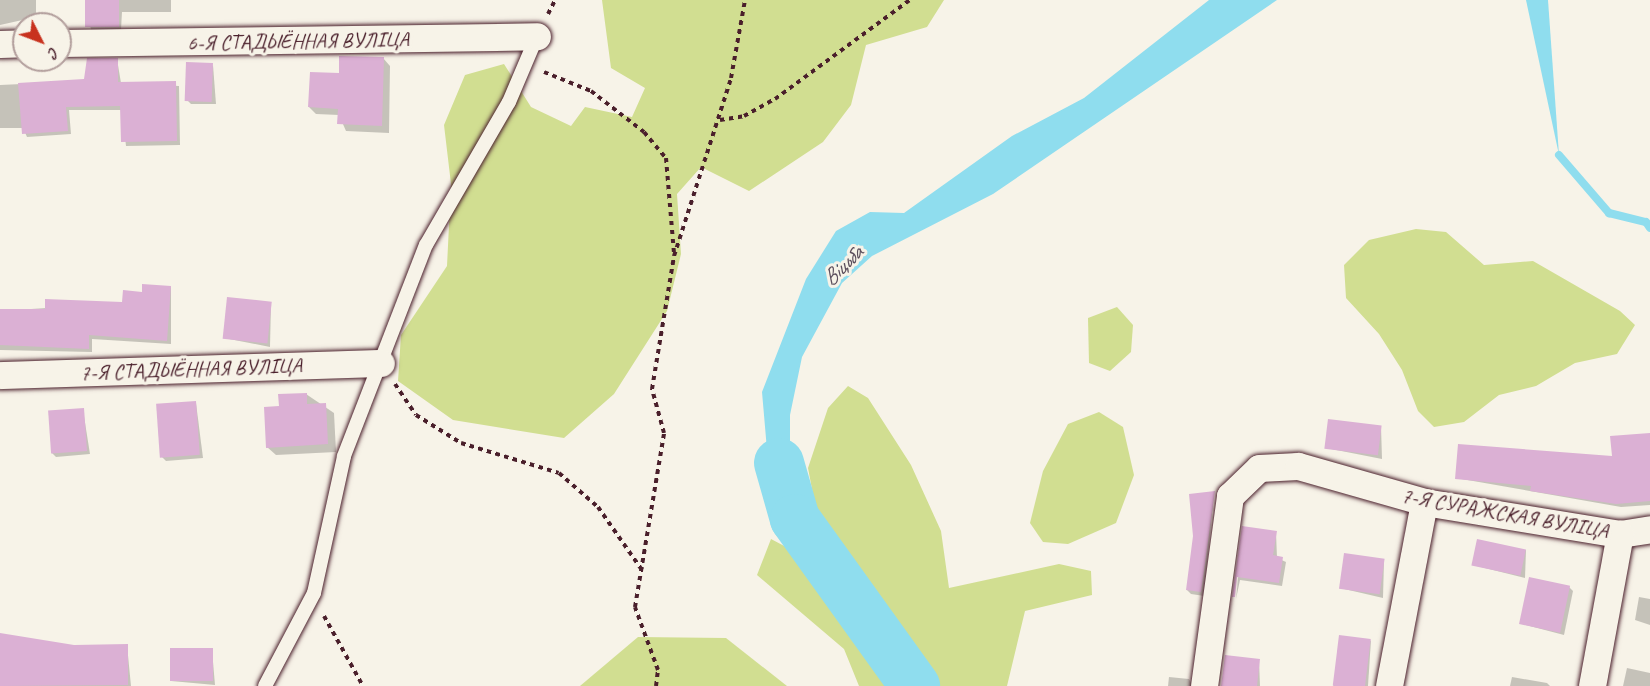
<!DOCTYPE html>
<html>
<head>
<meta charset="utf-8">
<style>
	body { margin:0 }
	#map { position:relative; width:1650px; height:686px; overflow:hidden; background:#f7f3e8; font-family:Caveat,sans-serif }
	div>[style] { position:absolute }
	.green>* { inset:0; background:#d1de91 }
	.water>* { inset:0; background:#8fddee }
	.shadow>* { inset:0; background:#0003 }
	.stream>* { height:8px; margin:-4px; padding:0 4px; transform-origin:4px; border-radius:4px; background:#8fddee }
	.river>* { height:50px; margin:-25px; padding:0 25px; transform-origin:25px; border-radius:25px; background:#8fddee }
	.building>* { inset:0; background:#dbb0d4; transform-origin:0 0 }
	.path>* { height:4px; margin-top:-2px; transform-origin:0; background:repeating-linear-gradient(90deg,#4a1f2b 0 4.5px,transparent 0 9px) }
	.roads { filter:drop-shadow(0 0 2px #4a1f2b) drop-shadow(0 0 2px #4a1f2b) }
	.lane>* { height:14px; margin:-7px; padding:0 7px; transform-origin:7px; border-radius:7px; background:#f7f3e8 }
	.street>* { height:27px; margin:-13.5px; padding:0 13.5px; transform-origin:13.5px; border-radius:13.5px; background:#f7f3e8 }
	span { translate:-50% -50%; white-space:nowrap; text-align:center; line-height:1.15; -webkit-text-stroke:6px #f7f3e8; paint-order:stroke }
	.street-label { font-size:21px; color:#4a1f2b }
	.water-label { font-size:22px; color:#5b4e5c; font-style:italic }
	.north { position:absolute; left:12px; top:12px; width:60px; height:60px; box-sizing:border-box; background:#f7f3e8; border:2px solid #b29e9c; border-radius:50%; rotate:132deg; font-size:16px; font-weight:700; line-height:24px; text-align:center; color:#4a1f2b }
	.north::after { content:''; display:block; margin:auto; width:21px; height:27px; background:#c8321e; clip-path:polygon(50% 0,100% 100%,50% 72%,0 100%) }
</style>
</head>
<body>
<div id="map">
	<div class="green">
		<i style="clip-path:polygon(602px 0,944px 0,927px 27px,866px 45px,851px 105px,823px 142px,749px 191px,701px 167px,677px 194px,681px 254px,667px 311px,614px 394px,564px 438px,453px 420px,398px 381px,401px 335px,447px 266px,451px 184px,444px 125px,465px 75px,504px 64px,531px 107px,571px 126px,585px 107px,632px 117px,645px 88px,611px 68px)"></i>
		<i style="clip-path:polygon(1416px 229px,1446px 232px,1484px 265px,1533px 261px,1620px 311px,1635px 325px,1617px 354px,1575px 363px,1536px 386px,1499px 395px,1464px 422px,1434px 427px,1418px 411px,1402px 370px,1379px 334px,1346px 298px,1344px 265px,1369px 240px)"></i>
		<i style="clip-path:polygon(1117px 307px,1133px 325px,1131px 352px,1110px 371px,1089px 363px,1088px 318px)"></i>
		<i style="clip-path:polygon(848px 386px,868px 398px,911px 465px,941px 531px,949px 588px,1059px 564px,1091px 571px,1092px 595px,1025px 611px,1007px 686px,859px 686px,844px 649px,757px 575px,771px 539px,788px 548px,805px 546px,818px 521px,808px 468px,828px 408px)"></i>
		<i style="clip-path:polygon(1099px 412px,1123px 427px,1134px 475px,1116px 523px,1068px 544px,1043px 542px,1030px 523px,1043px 471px,1068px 424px)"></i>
		<i style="clip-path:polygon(638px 637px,726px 638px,787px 686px,580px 686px)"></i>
	</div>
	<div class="water">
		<i style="clip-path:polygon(1209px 0,1277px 0,993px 194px,872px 256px,842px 283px,802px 357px,790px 415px,790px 458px,806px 522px,791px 537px,769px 473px,762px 392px,806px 279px,836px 231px,870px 212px,904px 213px,1012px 136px,1084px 98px)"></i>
		<i style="clip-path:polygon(1526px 0,1548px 0,1559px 155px)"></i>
	</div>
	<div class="shadow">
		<i style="clip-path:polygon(0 0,36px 0,36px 17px,0 25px)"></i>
		<i style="clip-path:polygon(86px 0,171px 0,171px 12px,122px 12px,121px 30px,91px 30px)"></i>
		<i style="clip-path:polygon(383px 58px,390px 66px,389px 133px,346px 131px,339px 115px,316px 114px,309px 107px,340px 75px)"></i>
		<i style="clip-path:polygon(117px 59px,121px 83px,179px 86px,180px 145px,126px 146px,122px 110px,69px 110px,71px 134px,27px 137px,23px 128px,0 128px,0 85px,86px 81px)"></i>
		<i style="clip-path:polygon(213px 65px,216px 104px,191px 104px,187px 100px)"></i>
		<i style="clip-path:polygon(171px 287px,171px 344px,92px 339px,92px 352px,0 350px,0 311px,124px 303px)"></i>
		<i style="clip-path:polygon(271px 303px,270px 347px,224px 338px)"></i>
		<i style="clip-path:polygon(306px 394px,334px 413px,336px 452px,276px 455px,267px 447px,280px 408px)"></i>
		<i style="clip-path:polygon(196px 403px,203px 458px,166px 461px,162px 457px)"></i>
		<i style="clip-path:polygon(83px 410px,90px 454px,56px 457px,52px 453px)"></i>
		<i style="clip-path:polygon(1381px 427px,1382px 459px,1326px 448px)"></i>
		<i style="clip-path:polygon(1650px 434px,1650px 505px,1621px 507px,1456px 478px,1613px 458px)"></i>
		<i style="clip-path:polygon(1214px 493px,1204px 596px,1191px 594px,1187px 590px)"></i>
		<i style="clip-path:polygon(1243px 527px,1276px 532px,1277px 558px,1286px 562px,1282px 586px,1240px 580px,1236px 599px)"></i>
		<i style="clip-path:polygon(1526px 550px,1525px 578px,1473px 565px)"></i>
		<i style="clip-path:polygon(1384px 561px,1383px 598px,1340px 588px)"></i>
		<i style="clip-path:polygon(1569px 587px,1573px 591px,1564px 635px,1522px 624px)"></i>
		<i style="clip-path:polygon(1639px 597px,1650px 599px,1650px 625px,1635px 620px)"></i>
		<i style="clip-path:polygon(0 635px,74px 646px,127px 645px,131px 686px,0 686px)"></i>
		<i style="clip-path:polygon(1371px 640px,1368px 686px,1333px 686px)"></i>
		<i style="clip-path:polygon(212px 650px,215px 685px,171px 681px)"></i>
		<i style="clip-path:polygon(1259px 660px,1260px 686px,1221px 686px)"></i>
		<i style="clip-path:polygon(1627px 668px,1650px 673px,1650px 686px,1623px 686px)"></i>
		<i style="clip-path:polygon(1169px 677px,1189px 679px,1193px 686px,1168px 686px)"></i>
		<i style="clip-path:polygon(1512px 677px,1547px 683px,1550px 686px,1510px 686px)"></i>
	</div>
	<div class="stream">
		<i style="left:1559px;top:155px;width:77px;rotate:49.2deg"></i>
		<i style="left:1609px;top:213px;width:38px;rotate:14deg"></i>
		<i style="left:1646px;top:222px;width:7px;rotate:56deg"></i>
	</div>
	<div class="river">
		<i style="left:779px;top:463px;width:58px;rotate:74.1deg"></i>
		<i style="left:795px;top:519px;width:206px;rotate:54.3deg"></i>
	</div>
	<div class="building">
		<i style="left:85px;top:0;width:34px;height:27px"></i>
		<i style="clip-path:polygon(339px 56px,384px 57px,382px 126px,337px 124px,338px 109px,308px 107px,310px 72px,339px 73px)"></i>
		<i style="clip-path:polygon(87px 58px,118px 58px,118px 82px,176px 81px,177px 141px,121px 142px,120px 106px,66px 107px,68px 131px,22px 134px,18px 83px,84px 79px)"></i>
		<i style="left:186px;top:62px;width:27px;height:39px;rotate:2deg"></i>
		<i style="clip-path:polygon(142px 284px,171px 286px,167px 341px,89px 335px,89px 349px,0 345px,0 309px,45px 309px,45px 299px,122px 302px,123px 290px,142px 292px)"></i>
		<i style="left:227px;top:297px;width:45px;height:42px;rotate:6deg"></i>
		<i style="clip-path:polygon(307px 393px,307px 404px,326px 403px,328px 444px,266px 448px,264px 407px,279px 406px,278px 394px)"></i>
		<i style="left:196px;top:401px;width:54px;height:40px;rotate:86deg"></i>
		<i style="left:84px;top:408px;width:43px;height:36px;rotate:86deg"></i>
		<i style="left:1328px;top:419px;width:54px;height:30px;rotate:7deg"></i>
		<i style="clip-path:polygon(1650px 433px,1650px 501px,1616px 504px,1530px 491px,1531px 486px,1455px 479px,1458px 444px,1612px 456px,1610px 436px)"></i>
		<i style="clip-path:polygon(1215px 491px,1201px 592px,1186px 590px,1193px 536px,1189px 494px)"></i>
		<i style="clip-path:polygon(1242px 526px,1277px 531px,1273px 555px,1283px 557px,1279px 583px,1237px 577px,1235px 597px,1232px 597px)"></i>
		<i style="left:1477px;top:539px;width:50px;height:27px;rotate:12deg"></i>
		<i style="left:1344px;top:553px;width:41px;height:36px;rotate:8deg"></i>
		<i style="left:1529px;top:577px;width:42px;height:48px;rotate:12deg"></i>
		<i style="clip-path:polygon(0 633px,74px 645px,128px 644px,128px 685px,0 686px)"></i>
		<i style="left:1339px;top:635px;width:32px;height:51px;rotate:7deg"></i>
		<i style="left:170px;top:648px;width:43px;height:33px"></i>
		<i style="clip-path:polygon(1225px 655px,1260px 659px,1257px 686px,1221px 686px)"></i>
	</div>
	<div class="path">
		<i style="left:548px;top:14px;width:16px;rotate:-63deg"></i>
		<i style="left:544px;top:72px;width:51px;rotate:22deg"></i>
		<i style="left:591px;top:91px;width:67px;rotate:37.7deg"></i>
		<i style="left:644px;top:132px;width:34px;rotate:50deg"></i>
		<i style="left:666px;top:158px;width:95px;rotate:85.2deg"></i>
		<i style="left:720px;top:120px;width:24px;rotate:-9deg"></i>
		<i style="left:744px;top:116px;width:35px;rotate:-29deg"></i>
		<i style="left:775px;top:99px;width:167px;rotate:-36.3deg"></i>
		<i style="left:395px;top:384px;width:37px;rotate:56deg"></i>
		<i style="left:416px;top:415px;width:53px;rotate:31.9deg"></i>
		<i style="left:461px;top:443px;width:102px;rotate:17deg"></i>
		<i style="left:559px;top:473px;width:52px;rotate:41.1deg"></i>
		<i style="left:598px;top:507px;width:77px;rotate:55.1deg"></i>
		<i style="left:324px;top:616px;width:80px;rotate:60.9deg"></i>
		<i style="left:656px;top:686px;width:16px;rotate:-83deg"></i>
		<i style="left:658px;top:670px;width:67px;rotate:-110.1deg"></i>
		<i style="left:635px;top:607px;width:176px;rotate:-80.5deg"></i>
		<i style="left:664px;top:433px;width:46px;rotate:-105.3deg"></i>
		<i style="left:652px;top:389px;width:135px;rotate:-80.6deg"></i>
		<i style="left:674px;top:256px;width:187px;rotate:-72.2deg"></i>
		<i style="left:731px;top:78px;width:79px;rotate:-79.8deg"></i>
	</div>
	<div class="roads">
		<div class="lane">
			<i style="left:265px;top:686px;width:105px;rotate:-62.2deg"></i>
			<i style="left:314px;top:593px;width:140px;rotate:-77.6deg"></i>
			<i style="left:344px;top:456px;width:226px;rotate:-68.8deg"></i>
			<i style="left:426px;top:245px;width:165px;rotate:-59.9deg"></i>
			<i style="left:509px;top:102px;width:72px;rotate:-67deg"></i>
		</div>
		<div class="street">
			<i style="left:60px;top:43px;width:477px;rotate:-0.8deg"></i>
			<i style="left:0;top:44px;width:24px;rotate:-2deg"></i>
			<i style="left:0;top:375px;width:381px;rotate:-1.8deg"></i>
			<i style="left:1204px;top:686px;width:192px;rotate:-82.2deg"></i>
			<i style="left:1230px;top:496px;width:40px;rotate:-44deg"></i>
			<i style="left:1259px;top:468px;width:39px;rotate:-3deg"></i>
			<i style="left:1298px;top:466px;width:131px;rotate:15.9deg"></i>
			<i style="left:1424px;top:502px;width:199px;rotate:9.3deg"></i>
			<i style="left:1620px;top:534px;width:30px;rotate:-9deg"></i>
			<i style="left:1389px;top:686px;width:187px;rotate:-79.2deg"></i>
			<i style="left:1592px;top:686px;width:155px;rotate:-79.6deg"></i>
		</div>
	</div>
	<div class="street-label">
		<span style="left:298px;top:41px;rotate:-1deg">6-Я СТАДЫЁННАЯ ВУЛІЦА</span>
		<span style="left:191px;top:369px;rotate:-2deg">7-Я СТАДЫЁННАЯ ВУЛІЦА</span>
		<span style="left:1505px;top:513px;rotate:10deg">7-Я СУРАЖСКАЯ ВУЛІЦА</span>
	</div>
	<div class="water-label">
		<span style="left:843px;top:266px;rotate:-44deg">Віцьба</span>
	</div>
	<div class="north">С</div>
</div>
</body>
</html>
